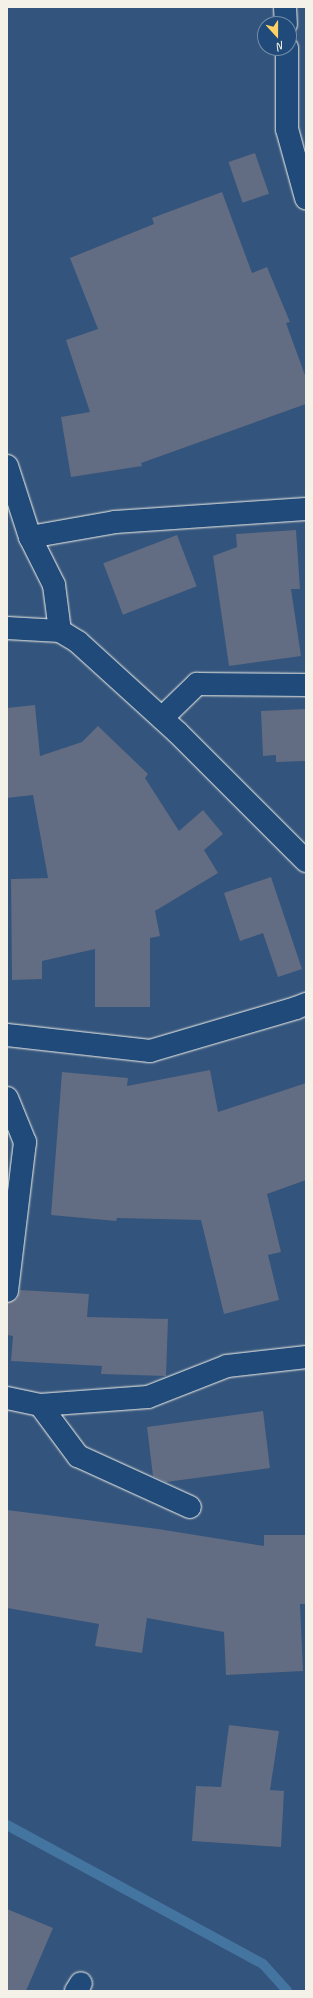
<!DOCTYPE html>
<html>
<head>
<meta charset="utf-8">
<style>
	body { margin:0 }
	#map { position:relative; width:313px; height:1998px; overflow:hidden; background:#33547c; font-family:Caveat,sans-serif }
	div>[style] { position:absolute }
	.stream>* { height:10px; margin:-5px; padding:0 5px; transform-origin:5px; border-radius:5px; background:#4474a0 }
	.building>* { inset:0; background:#626c82; transform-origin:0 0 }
	.roads { filter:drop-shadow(0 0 1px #f4f1e8) drop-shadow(0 0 1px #f4f1e8) }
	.street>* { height:22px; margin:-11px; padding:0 11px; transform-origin:11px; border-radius:11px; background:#1f4a7a }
	.secondary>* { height:22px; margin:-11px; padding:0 11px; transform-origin:11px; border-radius:11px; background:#1f4a7a }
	span { translate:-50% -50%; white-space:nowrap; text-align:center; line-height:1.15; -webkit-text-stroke:3.5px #1f4a7a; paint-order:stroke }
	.frame { position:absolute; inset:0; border:8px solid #f4f1e8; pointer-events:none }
	.north { position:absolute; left:257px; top:16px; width:40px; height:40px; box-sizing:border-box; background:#1f4a7a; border:1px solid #748da6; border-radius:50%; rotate:159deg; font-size:11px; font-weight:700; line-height:16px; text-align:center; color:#f4f1e8 }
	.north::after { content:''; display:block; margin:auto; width:14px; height:18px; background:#ffd166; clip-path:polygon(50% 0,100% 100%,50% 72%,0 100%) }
</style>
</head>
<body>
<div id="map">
	<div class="stream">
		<i style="left:7px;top:1825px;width:291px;rotate:28.5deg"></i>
		<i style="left:263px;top:1964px;width:36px;rotate:48deg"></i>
	</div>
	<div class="building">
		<i style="left:255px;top:153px;width:43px;height:28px;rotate:71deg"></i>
		<i style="clip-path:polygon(222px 192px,252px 273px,267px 267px,290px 322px,286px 323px,306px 378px,306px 404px,141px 463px,142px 466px,71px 477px,61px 417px,90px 412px,66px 340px,98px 329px,70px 258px,154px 224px,152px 218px)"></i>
		<i style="clip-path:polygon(296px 530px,300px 589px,291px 589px,301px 656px,229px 666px,213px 556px,237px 547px,236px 534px)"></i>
		<i style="left:177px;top:535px;width:55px;height:79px;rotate:69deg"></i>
		<i style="clip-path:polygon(35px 705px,40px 756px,82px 742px,98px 726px,148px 774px,145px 778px,179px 831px,203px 810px,223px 834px,204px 850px,218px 873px,155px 911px,160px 936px,150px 938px,150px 1007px,95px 1007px,95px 949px,42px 961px,42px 979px,12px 980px,11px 879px,48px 878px,33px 795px,7px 798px,7px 708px)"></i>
		<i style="clip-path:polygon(306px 709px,306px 761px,276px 762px,276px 755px,263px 756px,261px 711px)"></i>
		<i style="clip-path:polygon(271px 877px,302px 969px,278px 977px,263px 933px,240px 941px,224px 893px)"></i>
		<i style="clip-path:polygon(210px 1070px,218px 1112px,306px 1083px,306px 1180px,267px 1194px,281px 1252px,268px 1255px,279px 1300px,224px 1314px,201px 1220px,117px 1218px,116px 1221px,51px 1215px,62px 1072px,128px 1078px,127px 1086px)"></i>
		<i style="clip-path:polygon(20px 1290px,89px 1294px,87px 1317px,168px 1319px,166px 1376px,101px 1374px,102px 1366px,11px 1361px,13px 1336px,7px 1335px,7px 1303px,17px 1299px)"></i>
		<i style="clip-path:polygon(263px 1411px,270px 1468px,166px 1482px,153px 1476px,147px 1427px)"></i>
		<i style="clip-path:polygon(7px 1510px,158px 1529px,264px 1546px,264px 1535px,306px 1535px,306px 1604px,300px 1604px,303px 1671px,226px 1675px,224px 1632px,147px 1618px,142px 1653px,95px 1646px,99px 1624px,7px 1608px)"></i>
		<i style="clip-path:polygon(229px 1725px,279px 1731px,270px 1790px,284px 1791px,281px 1847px,192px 1841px,196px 1786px,221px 1787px)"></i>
		<i style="clip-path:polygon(7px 1909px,53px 1928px,26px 1991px,7px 1991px)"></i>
	</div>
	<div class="roads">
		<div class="street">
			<i style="left:285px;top:7px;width:17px;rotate:87deg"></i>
			<i style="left:287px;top:48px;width:81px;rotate:90deg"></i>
			<i style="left:287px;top:129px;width:72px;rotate:74.6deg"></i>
			<i style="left:30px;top:537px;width:86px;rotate:-10deg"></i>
			<i style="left:115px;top:522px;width:191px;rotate:-3.9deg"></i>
			<i style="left:162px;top:718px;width:49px;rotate:-44.2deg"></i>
			<i style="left:197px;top:684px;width:109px;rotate:0.5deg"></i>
			<i style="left:7px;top:1035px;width:144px;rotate:6.4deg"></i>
			<i style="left:150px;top:1051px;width:152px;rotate:-16.4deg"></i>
			<i style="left:296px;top:1008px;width:11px;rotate:-22deg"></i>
			<i style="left:7px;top:1098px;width:48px;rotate:67.8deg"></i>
			<i style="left:25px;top:1142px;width:150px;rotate:96.9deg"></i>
			<i style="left:7px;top:1398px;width:34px;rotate:12deg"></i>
			<i style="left:40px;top:1405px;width:64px;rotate:53.3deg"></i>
			<i style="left:78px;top:1456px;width:123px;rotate:24.5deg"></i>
			<i style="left:40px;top:1405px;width:108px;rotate:-4.2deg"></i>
			<i style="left:148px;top:1397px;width:85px;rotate:-21.4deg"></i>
			<i style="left:227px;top:1366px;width:80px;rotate:-6.5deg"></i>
			<i style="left:76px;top:1991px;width:9px;rotate:-58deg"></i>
		</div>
		<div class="secondary">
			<i style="left:7px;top:466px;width:75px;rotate:72.1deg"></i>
			<i style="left:30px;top:537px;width:54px;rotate:63.4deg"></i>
			<i style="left:54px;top:585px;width:46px;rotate:82.6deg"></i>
			<i style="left:60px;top:631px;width:21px;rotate:31deg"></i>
			<i style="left:78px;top:642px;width:135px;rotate:42.3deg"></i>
			<i style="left:178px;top:733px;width:181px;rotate:45deg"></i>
			<i style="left:7px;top:628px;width:53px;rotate:3.2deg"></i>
		</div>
	</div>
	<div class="frame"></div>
	<div class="north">N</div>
</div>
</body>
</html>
